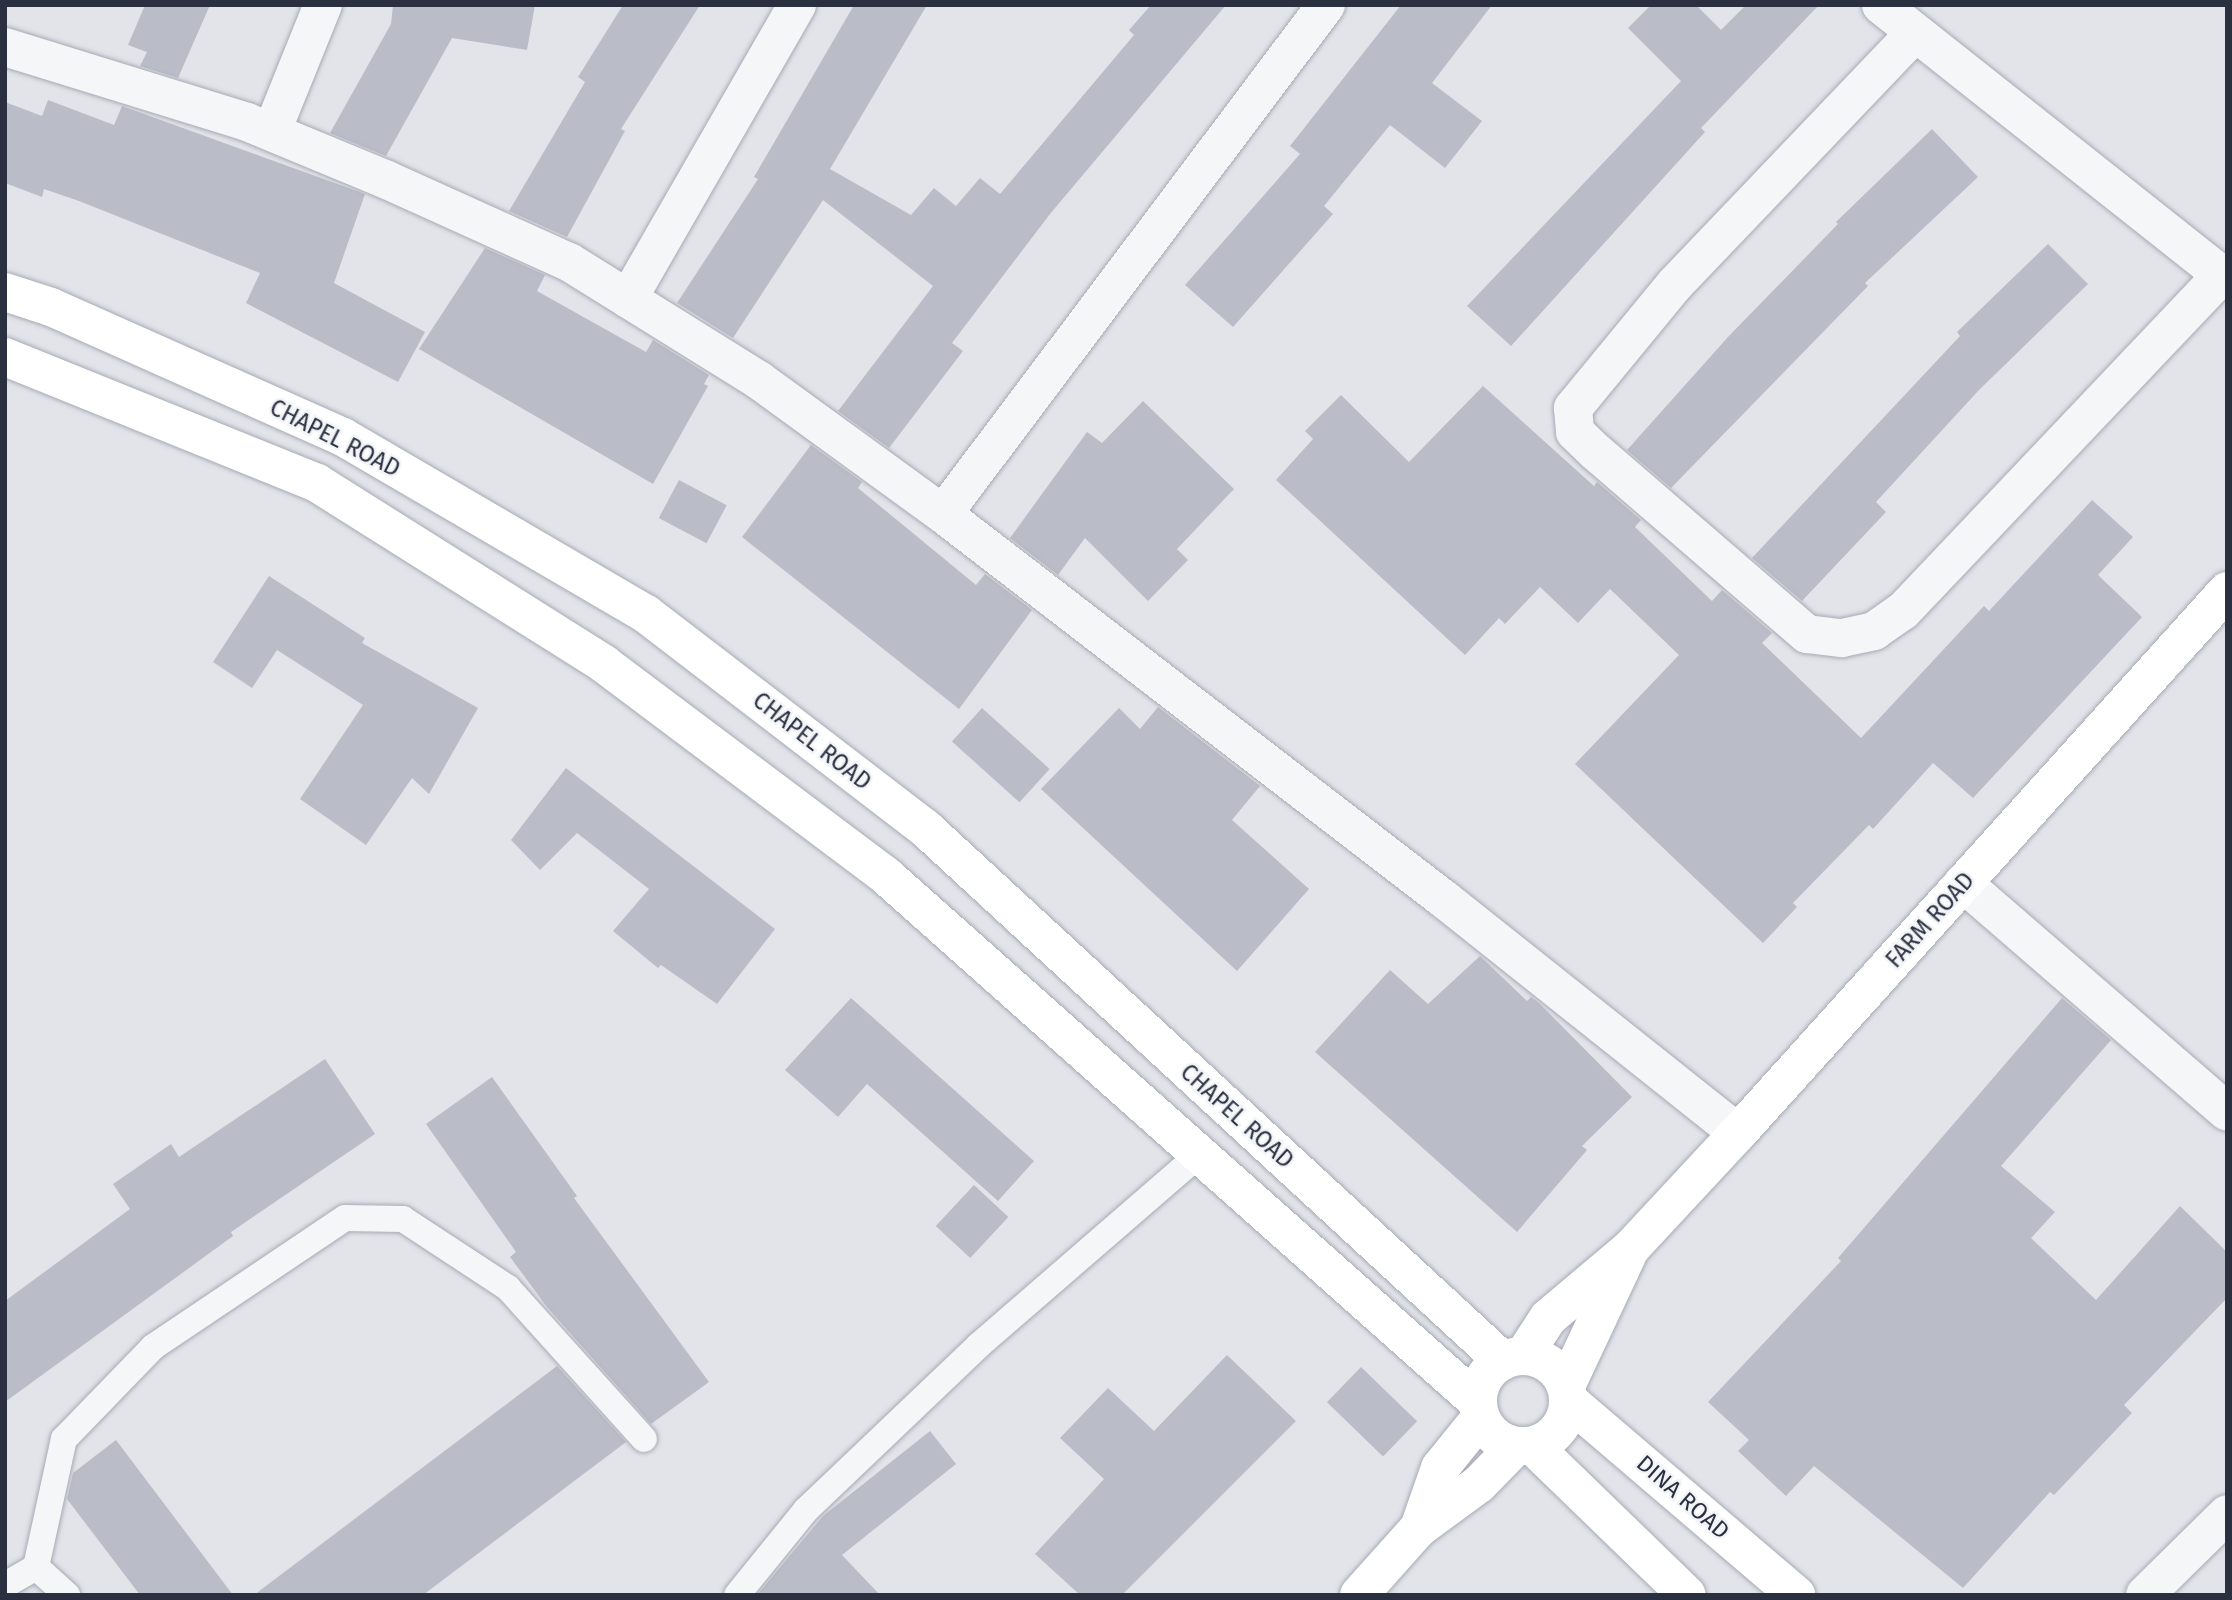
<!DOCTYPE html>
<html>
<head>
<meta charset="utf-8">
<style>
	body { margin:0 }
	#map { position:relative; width:2232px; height:1600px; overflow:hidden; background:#e2e4ea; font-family:"Fira Sans",sans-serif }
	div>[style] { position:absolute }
	.building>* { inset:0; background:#babdc7; transform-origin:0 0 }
	.roads { filter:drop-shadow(0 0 2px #a7aab4) drop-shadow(0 0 2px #a7aab4) }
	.lane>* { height:26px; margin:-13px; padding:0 13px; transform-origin:13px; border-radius:13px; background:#f5f6f8 }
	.street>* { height:38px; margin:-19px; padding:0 19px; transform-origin:19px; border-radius:19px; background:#f5f6f8 }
	.secondary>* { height:38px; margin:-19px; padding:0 19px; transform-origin:19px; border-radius:19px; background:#fff }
	.secondary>.ring { margin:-19px; padding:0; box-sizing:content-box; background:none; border:38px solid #fff; border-radius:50% }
	span { translate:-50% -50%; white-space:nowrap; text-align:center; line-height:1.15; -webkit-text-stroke:5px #f2f4f7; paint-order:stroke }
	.street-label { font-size:23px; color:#2b3041 }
	.frame { position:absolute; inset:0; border:7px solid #2b3041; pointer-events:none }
</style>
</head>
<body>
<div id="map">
	<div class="building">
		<i style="clip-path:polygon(145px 5px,210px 5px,178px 78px,140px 66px,147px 52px,128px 45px)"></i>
		<i style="clip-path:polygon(393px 5px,535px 5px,527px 50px,452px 38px,386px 156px,330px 133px,391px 24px)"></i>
		<i style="clip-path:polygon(623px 5px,700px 5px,621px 129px,625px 131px,567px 237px,509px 211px,585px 82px,578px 77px)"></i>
		<i style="clip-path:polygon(854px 5px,927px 5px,830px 169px,911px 215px,934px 188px,956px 206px,980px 178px,1000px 194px,1134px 35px,1129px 30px,1151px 5px,1226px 5px,1050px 214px,952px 343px,963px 351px,889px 448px,838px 411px,933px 286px,823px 200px,733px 338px,677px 303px,758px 179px,754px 177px)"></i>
		<i style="clip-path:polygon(1401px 5px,1492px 5px,1432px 83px,1482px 121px,1445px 168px,1390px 125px,1324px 206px,1333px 214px,1233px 327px,1185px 285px,1300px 154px,1290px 146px)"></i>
		<i style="clip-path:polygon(1651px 5px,1696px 5px,1721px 30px,1746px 5px,1819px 5px,1701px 128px,1705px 132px,1511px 346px,1467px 306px,1681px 81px,1628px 28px)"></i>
		<i style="clip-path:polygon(48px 100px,114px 125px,122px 106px,365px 194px,334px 283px,425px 332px,398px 382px,246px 303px,260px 273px,79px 201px,44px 189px,42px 197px,5px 183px,5px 102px,42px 116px)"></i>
		<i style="clip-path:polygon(1932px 129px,1978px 177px,1865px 283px,1868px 286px,1671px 488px,1627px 450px,1728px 337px,1838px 224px,1836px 222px)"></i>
		<i style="clip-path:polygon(2048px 244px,2088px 284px,1979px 390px,1876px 502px,1886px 512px,1802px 601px,1752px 558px,1960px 336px,1957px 332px)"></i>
		<i style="clip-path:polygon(485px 248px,545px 275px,537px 291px,646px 352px,653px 340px,709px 375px,704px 384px,708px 386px,653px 484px,419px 349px)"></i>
		<i style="clip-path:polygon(1483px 386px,1594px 486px,1597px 482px,1641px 520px,1635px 527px,1712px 601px,1722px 590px,1772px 633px,1762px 643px,1861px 738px,1984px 606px,1989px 611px,2092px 500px,2133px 537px,2098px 575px,2142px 617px,1973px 798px,1933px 763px,1873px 829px,1869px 825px,1793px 903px,1797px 907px,1763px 943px,1575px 764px,1679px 655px,1610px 589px,1578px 623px,1540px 587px,1505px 624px,1499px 618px,1465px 655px,1276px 480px,1313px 439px,1305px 431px,1341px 395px,1409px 462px)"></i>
		<i style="clip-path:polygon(1143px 401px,1234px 489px,1177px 549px,1188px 560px,1148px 601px,1085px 538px,1058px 575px,1010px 538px,1087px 432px,1102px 443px)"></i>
		<i style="clip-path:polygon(811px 445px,862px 482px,858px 488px,976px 585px,985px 574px,1032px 610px,959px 709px,742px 537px)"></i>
		<i style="left:679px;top:480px;width:54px;height:43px;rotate:28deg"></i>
		<i style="clip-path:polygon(269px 576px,365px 638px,362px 643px,478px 708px,429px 794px,412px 778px,366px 845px,300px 799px,363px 705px,277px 650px,252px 688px,213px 662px)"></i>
		<i style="clip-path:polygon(1158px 707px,1260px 786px,1232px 820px,1309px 889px,1237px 971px,1041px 789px,1119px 708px,1140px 729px)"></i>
		<i style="left:982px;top:708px;width:91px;height:45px;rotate:42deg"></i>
		<i style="clip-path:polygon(566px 768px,775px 929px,717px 1004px,661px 965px,658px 968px,613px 931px,649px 889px,577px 833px,540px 870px,511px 840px)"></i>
		<i style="clip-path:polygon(1480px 956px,1527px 1001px,1531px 997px,1539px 1003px,1632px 1097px,1582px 1146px,1587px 1150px,1517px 1232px,1315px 1052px,1390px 970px,1428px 1004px)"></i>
		<i style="clip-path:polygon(851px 998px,1034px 1161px,998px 1201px,867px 1084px,838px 1117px,785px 1070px)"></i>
		<i style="clip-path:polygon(2062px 998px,2111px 1040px,2001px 1166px,2055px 1212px,2031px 1238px,2096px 1300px,2180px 1206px,2227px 1252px,2227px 1298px,2124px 1405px,2132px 1413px,2054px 1495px,2050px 1492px,1963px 1588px,1814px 1466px,1786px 1496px,1738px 1451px,1749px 1440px,1708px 1402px,1841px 1261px,1838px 1258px)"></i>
		<i style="clip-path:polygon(325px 1059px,375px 1134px,231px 1232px,233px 1236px,5px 1402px,5px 1301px,130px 1209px,113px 1184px,171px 1144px,179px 1157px)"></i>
		<i style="clip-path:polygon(492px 1077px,577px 1196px,574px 1198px,709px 1382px,651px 1424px,547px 1307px,510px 1257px,516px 1252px,426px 1124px)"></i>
		<i style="left:974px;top:1185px;width:47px;height:56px;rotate:43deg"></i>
		<i style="clip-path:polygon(1227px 1355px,1296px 1421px,1122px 1595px,1080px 1595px,1035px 1554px,1104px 1479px,1060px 1438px,1108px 1388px,1154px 1431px)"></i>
		<i style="clip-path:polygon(557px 1366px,626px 1442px,423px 1595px,254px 1595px)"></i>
		<i style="left:1361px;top:1367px;width:78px;height:49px;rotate:44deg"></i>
		<i style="clip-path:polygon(930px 1431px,956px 1464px,842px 1555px,880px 1595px,757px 1595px,823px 1516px)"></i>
		<i style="clip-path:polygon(116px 1440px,233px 1595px,140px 1595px,67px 1499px,73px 1473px)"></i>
	</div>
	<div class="roads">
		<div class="lane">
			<i style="left:36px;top:1567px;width:131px;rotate:-77.7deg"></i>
			<i style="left:64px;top:1439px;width:128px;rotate:-45.9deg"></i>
			<i style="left:153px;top:1347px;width:231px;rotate:-33.9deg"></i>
			<i style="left:345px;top:1218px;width:58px;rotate:1deg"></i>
			<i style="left:403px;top:1219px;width:126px;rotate:33.3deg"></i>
			<i style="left:508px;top:1288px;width:203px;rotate:48deg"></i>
			<i style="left:5px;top:1585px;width:36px;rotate:-30deg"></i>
			<i style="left:36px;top:1567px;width:42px;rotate:42.1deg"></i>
			<i style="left:737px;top:1595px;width:109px;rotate:-50.9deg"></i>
			<i style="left:806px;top:1510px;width:238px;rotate:-43.6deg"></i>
			<i style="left:978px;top:1346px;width:290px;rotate:-40.9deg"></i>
		</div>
		<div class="street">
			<i style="left:1881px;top:5px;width:441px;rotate:38.4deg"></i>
			<i style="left:1915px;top:33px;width:347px;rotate:133.7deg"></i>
			<i style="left:1675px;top:284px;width:161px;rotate:129.4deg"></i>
			<i style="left:1573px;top:408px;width:24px;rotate:85deg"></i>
			<i style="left:1575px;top:432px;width:29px;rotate:44deg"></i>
			<i style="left:1596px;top:452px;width:279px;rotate:40.8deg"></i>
			<i style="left:1807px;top:634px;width:35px;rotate:7deg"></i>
			<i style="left:1842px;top:638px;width:33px;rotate:-12deg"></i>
			<i style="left:1874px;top:631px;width:35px;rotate:-35deg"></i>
			<i style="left:1903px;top:611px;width:463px;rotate:-46.5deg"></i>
			<i style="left:5px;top:47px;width:253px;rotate:17.2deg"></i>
			<i style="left:247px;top:122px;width:152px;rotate:22.5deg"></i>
			<i style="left:387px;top:180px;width:200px;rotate:24.3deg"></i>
			<i style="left:569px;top:262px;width:225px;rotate:31.9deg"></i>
			<i style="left:760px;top:381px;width:226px;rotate:36deg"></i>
			<i style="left:943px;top:514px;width:633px;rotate:37.56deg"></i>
			<i style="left:1445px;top:900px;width:374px;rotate:38.5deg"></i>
			<i style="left:272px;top:131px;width:136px;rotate:-68deg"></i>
			<i style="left:628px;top:299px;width:339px;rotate:-60.1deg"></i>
			<i style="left:943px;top:514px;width:637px;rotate:-53.04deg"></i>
			<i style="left:1963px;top:883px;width:349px;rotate:40.9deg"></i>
			<i style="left:2145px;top:1595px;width:115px;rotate:-44.6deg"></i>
		</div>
		<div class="secondary">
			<i style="left:5px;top:292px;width:48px;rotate:18.1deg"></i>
			<i style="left:51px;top:307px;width:320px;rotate:24deg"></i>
			<i style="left:343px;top:437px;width:351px;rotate:30.3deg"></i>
			<i style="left:646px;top:614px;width:352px;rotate:37.5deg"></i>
			<i style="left:925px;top:828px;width:786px;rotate:42.68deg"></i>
			<i style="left:5px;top:357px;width:336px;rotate:22deg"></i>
			<i style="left:317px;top:483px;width:339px;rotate:32.2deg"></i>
			<i style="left:604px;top:664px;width:351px;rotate:36.9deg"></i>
			<i style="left:885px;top:875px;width:793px;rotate:41.63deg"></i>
			<i style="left:1524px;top:1355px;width:44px;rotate:-57deg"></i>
			<i style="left:1548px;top:1318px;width:109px;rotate:-40.1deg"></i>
			<i style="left:1631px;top:1248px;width:157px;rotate:-47.1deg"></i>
			<i style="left:1738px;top:1133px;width:730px;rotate:-47.94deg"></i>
			<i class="ring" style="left:1478px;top:1356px;width:52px;height:52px"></i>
			<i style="left:1566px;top:1386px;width:144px;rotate:-64.9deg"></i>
			<i style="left:1569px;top:1401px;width:299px;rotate:40.5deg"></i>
			<i style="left:1533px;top:1446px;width:214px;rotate:44.1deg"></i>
			<i style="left:1419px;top:1528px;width:64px;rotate:-70.7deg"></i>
			<i style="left:1440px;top:1468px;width:65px;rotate:-51.2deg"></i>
			<i style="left:1359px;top:1595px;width:90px;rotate:-48.2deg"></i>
			<i style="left:1419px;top:1528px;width:74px;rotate:-36.3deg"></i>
			<i style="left:1479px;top:1484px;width:53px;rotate:-45.8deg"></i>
		</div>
	</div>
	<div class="street-label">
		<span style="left:335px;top:438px;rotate:27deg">CHAPEL ROAD</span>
		<span style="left:812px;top:741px;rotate:38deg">CHAPEL ROAD</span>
		<span style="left:1930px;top:920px;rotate:-48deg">FARM ROAD</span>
		<span style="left:1237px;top:1116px;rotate:42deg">CHAPEL ROAD</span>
		<span style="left:1683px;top:1497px;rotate:41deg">DINA ROAD</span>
	</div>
	<div class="frame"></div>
</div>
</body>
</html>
